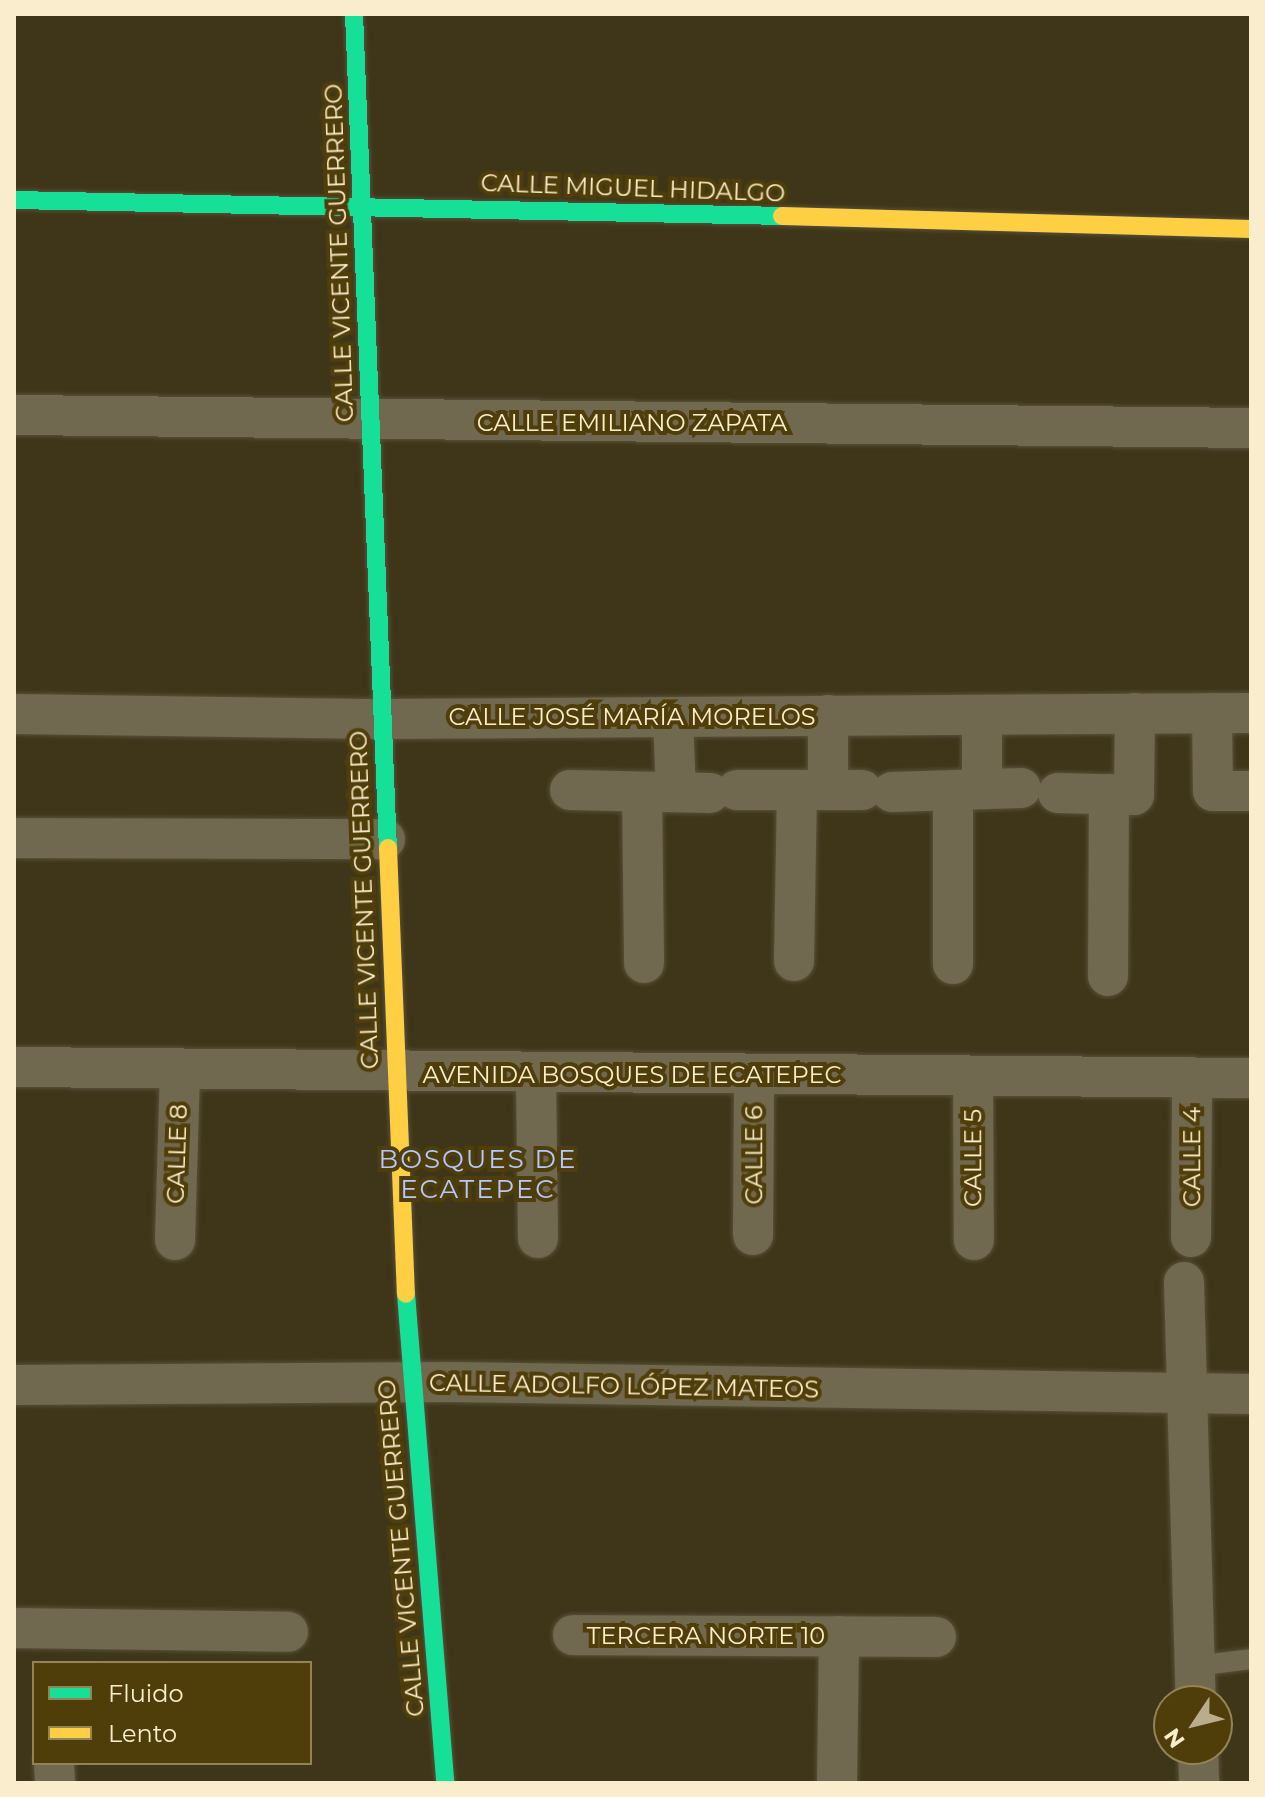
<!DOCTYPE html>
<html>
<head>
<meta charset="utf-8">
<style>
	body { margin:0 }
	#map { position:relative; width:1265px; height:1797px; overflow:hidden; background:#3f3619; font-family:Montserrat,sans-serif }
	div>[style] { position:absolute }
	.roads { filter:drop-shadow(0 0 2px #58503a) drop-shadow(0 0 2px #58503a) }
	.lane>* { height:20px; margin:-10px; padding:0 10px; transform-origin:10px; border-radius:10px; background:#716850 }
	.street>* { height:40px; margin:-20px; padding:0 20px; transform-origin:20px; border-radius:20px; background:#716850 }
	.fast>* { height:18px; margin:-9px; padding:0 9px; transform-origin:9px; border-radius:9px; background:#16e098 }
	.slow>* { height:18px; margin:-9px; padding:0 9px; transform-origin:9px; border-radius:9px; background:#ffcf43 }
	span { translate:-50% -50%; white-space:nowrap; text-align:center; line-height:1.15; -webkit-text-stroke:8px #4f3e09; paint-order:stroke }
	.street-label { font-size:24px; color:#faedcd }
	.neighbourhood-label { font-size:26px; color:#b5c8ff; letter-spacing:2px }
	.frame { position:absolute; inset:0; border:16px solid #faedcd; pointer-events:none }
	.legend { position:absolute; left:32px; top:1661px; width:280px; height:104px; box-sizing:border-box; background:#4f3e09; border:2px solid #938457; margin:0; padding:10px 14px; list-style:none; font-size:24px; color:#faedcd }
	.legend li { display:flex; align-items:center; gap:16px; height:40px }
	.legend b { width:40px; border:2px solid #938457 }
	.north { position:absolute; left:1153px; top:1685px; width:80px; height:80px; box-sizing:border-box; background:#4f3e09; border:2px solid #938457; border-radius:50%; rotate:235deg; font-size:22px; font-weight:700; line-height:32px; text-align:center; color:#faedcd }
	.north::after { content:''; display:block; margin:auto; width:28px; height:36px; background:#b9ad8e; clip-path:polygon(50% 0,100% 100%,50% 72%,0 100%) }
</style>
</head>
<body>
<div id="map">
	<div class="roads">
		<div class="lane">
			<i style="left:1195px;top:1666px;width:56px;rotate:-7.1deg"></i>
		</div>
		<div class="street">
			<i style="left:14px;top:415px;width:1237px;rotate:0.6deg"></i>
			<i style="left:1212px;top:713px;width:78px;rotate:89.3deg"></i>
			<i style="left:1213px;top:791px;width:38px"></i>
			<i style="left:14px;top:714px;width:367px;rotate:0.8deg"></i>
			<i style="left:381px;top:719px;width:870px;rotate:-0.4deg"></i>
			<i style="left:828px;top:715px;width:75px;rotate:90deg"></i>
			<i style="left:673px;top:717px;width:75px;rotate:87.7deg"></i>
			<i style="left:982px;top:789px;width:74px;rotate:-90deg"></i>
			<i style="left:570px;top:790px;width:140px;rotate:1.2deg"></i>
			<i style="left:737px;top:790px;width:125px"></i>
			<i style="left:953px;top:790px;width:174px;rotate:90deg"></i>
			<i style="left:642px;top:792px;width:171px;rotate:89.3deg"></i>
			<i style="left:892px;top:792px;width:129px;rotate:-1.8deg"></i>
			<i style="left:1058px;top:793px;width:76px;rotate:1.5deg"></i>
			<i style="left:1134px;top:795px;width:82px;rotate:-89.3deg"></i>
			<i style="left:14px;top:838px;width:371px;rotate:0.2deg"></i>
			<i style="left:794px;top:961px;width:171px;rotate:-89deg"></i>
			<i style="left:1108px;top:976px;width:182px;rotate:-89.7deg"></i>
			<i style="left:14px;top:1067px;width:1237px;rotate:0.51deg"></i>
			<i style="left:536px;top:1074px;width:164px;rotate:89.3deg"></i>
			<i style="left:973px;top:1076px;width:164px;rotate:89.7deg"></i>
			<i style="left:753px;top:1235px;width:160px;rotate:-89.6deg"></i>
			<i style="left:1191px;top:1237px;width:160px;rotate:-89.6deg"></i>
			<i style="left:175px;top:1240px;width:171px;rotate:-88.3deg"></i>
			<i style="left:1184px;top:1282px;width:419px;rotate:88.4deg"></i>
			<i style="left:14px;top:1385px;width:435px;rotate:-0.4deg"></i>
			<i style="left:449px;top:1382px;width:802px;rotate:0.86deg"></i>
			<i style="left:14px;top:1628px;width:274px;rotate:0.8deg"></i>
			<i style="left:573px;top:1635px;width:363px;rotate:0.3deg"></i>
			<i style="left:1198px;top:1749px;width:34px;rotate:88deg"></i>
			<i style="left:54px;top:1763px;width:20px;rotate:87deg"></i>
			<i style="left:837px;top:1783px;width:147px;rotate:-89.2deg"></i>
		</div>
		<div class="fast">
			<i style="left:354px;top:14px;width:835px;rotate:87.67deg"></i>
			<i style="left:14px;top:200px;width:768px;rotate:1.19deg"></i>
			<i style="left:406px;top:1294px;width:491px;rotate:85.4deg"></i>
		</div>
		<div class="slow">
			<i style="left:782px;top:216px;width:469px;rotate:1.6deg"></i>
			<i style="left:388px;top:848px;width:446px;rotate:87.7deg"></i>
		</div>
	</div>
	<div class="street-label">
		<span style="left:633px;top:188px;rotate:2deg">CALLE MIGUEL HIDALGO</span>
		<span style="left:339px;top:253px;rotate:-92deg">CALLE VICENTE GUERRERO</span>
		<span style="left:632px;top:423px">CALLE EMILIANO ZAPATA</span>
		<span style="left:632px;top:717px">CALLE JOSÉ MARÍA MORELOS</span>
		<span style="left:364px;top:900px;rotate:-92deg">CALLE VICENTE GUERRERO</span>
		<span style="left:632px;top:1075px">AVENIDA BOSQUES DE ECATEPEC</span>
		<span style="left:177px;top:1154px;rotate:-88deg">CALLE 8</span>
		<span style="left:754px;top:1155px;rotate:-90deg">CALLE 6</span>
		<span style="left:1192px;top:1157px;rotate:-90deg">CALLE 4</span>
		<span style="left:973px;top:1158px;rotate:-90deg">CALLE 5</span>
		<span style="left:624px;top:1386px;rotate:1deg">CALLE ADOLFO LÓPEZ MATEOS</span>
		<span style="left:401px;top:1548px;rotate:-95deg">CALLE VICENTE GUERRERO</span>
		<span style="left:706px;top:1636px">TERCERA NORTE 10</span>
	</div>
	<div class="neighbourhood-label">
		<span style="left:478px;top:1175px">BOSQUES DE<br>ECATEPEC</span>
	</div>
	<div class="frame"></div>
	<ul class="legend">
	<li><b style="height:10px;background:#16e098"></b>Fluido</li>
	<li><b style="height:10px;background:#ffcf43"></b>Lento</li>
	</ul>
	<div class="north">N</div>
</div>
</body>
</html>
